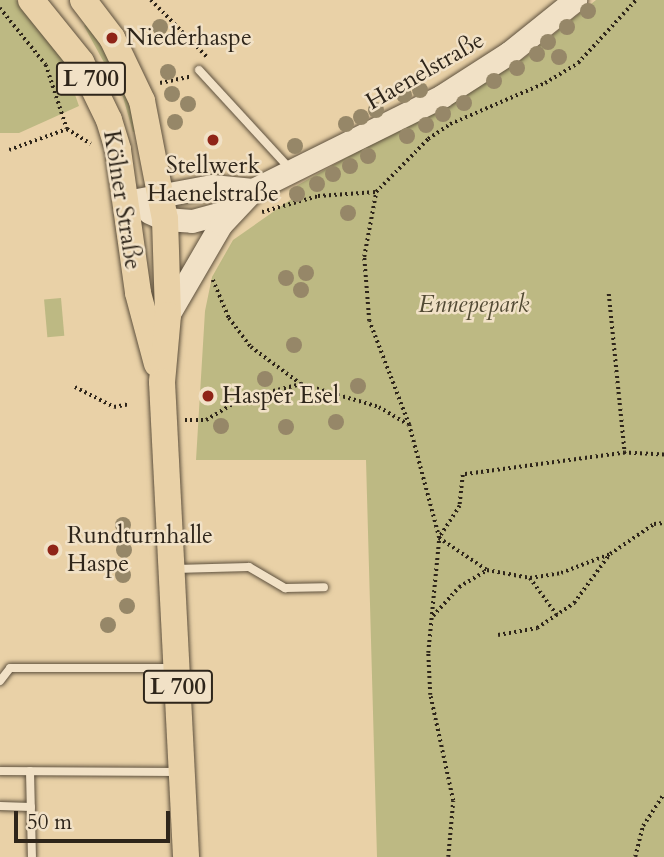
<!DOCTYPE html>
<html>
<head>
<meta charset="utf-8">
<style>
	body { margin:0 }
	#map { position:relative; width:664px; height:857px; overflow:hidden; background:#e9d1a7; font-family:Cardo,serif }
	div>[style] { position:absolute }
	.green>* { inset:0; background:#bdb983; transform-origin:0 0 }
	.path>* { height:3.5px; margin-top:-1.75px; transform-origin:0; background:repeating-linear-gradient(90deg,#2e251a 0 2px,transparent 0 5.5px) }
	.roads { filter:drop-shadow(0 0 2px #5d503d) drop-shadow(0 0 2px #5d503d) }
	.service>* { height:8px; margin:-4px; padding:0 4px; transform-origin:4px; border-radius:4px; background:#f1e1c6 }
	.secondary>* { height:23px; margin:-11.5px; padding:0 11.5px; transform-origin:11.5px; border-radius:11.5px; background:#f1e1c6 }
	.primary>* { height:26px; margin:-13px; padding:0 13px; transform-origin:13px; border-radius:13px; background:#e9d1a7 }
	.trees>* { width:16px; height:16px; margin:-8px; border-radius:50%; background:#968768 }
	.dots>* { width:19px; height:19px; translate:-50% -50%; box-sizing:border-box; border:4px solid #f1e1c6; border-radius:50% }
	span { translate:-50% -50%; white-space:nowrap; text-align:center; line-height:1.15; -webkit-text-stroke:5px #f1e1c6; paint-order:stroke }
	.shield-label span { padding:2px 5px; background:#f1e1c6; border:2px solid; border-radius:5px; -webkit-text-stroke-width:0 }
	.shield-label { font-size:23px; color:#2e251a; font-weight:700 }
	.poi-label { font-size:24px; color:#2e251a }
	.left { translate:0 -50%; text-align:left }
	.street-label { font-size:24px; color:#2e251a }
	.park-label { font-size:24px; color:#524a34; font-style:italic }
	.scale { position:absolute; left:14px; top:811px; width:156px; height:32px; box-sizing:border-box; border:4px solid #2e251a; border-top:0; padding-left:9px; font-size:21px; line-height:24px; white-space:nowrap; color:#2e251a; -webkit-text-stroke:5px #f1e1c6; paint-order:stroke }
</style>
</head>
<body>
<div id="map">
	<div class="green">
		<i style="clip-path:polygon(0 0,16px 0,34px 15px,61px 55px,79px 106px,19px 133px,0 133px)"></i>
		<i style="clip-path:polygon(596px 0,664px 0,664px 857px,377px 857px,366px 460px,196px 460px,205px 311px,212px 277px,233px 240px,293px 198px,289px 190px,524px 58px)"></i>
		<i style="clip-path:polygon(87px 23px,116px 67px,139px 131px,133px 132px,123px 97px,84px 26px)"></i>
		<i style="left:61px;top:298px;width:38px;height:17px;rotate:85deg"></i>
	</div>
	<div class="path">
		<i style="left:151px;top:0;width:81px;rotate:45.5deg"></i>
		<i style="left:0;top:8px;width:73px;rotate:51.1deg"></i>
		<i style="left:46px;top:65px;width:67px;rotate:71.8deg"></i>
		<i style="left:67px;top:129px;width:28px;rotate:32deg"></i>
		<i style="left:160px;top:83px;width:30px;rotate:-12deg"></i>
		<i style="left:9px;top:150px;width:62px;rotate:-19.9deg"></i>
		<i style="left:262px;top:212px;width:58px;rotate:-15.9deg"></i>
		<i style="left:318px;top:196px;width:58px;rotate:-3.9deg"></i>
		<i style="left:213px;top:280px;width:41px;rotate:67.2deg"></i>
		<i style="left:229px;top:318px;width:36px;rotate:53deg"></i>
		<i style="left:251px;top:347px;width:62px;rotate:36.5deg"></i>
		<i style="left:301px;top:384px;width:81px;rotate:16.4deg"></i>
		<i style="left:379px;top:407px;width:33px;rotate:31deg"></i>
		<i style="left:609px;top:294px;width:160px;rotate:84.3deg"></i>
		<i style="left:75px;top:387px;width:44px;rotate:27.1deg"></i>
		<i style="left:114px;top:407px;width:16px;rotate:-11deg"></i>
		<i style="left:185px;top:420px;width:21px"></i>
		<i style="left:206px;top:420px;width:41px;rotate:-31deg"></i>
		<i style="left:241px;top:399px;width:62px;rotate:-14deg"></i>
		<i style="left:664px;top:455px;width:39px;rotate:-177deg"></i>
		<i style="left:625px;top:453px;width:163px;rotate:172.3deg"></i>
		<i style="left:463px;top:475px;width:31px;rotate:96deg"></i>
		<i style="left:460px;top:506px;width:38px;rotate:123deg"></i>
		<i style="left:439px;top:538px;width:58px;rotate:33.7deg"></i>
		<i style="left:487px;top:570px;width:44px;rotate:10.5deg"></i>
		<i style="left:530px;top:578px;width:31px;rotate:-9deg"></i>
		<i style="left:561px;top:573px;width:53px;rotate:-21.2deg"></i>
		<i style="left:610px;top:554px;width:53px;rotate:-34.3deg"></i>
		<i style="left:654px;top:524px;width:10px;rotate:-6deg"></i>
		<i style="left:530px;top:578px;width:46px;rotate:53.9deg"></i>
		<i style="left:433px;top:616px;width:39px;rotate:-48deg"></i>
		<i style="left:459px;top:587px;width:33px;rotate:-31deg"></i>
		<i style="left:498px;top:635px;width:40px;rotate:-10deg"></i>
		<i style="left:537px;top:628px;width:45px;rotate:-34deg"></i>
		<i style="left:574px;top:603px;width:59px;rotate:-53.9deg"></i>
		<i style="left:448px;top:857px;width:56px;rotate:-84.9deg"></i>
		<i style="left:453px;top:801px;width:108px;rotate:-102.2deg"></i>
		<i style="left:430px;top:695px;width:42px;rotate:-92.7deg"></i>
		<i style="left:428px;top:653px;width:116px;rotate:-84.5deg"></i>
		<i style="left:439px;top:538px;width:117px;rotate:-104.9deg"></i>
		<i style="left:409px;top:425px;width:111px;rotate:-111deg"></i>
		<i style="left:369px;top:321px;width:64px;rotate:-94.5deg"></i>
		<i style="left:364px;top:257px;width:66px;rotate:-79.5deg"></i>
		<i style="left:376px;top:192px;width:74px;rotate:-45.5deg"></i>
		<i style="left:428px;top:139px;width:27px;rotate:-34deg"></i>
		<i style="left:450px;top:124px;width:103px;rotate:-23.3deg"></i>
		<i style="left:545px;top:83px;width:39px;rotate:-31deg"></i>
		<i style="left:578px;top:63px;width:86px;rotate:-47.4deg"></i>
		<i style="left:635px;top:857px;width:32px;rotate:-76deg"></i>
		<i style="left:643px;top:826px;width:38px;rotate:-57deg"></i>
	</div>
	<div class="roads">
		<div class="service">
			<i style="left:199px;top:70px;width:134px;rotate:47.4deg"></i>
			<i style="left:175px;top:569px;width:74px;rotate:-1.5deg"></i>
			<i style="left:249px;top:567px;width:42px;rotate:30.3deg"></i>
			<i style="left:285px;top:588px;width:39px;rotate:-1deg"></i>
			<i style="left:0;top:681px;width:16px;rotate:-52deg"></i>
			<i style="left:10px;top:668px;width:163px"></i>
			<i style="left:0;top:771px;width:176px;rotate:0.3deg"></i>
			<i style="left:30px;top:771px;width:86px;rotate:88.7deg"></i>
			<i style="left:0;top:806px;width:31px;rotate:2deg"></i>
		</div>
		<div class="secondary">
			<i style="left:126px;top:202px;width:87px;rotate:-10.5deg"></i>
			<i style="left:212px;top:186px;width:41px;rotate:5.6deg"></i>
			<i style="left:149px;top:212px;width:17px;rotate:24deg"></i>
			<i style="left:165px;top:219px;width:27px;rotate:4deg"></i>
			<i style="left:192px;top:221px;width:39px;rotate:-15deg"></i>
			<i style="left:168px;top:315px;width:105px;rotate:-59.8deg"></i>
			<i style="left:221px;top:224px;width:47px;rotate:-46.7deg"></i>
			<i style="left:253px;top:190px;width:211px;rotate:-26.4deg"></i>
			<i style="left:442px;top:96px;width:80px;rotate:-32.7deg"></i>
			<i style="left:509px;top:53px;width:85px;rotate:-38.8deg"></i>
		</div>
		<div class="primary">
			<i style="left:31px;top:0;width:80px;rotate:51.1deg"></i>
			<i style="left:81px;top:62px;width:64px;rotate:64.2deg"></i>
			<i style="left:109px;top:120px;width:31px;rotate:73deg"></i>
			<i style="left:118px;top:150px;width:144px;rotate:82deg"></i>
			<i style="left:138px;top:293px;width:73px;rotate:75deg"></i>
			<i style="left:83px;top:0;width:48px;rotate:52.7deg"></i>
			<i style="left:112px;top:38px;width:70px;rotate:64.5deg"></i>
			<i style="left:142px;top:101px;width:120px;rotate:79deg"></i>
			<i style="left:165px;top:219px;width:96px;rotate:88.2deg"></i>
			<i style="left:168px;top:315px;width:67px;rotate:95.1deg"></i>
			<i style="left:162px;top:382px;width:476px;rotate:87.1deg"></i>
		</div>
	</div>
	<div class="trees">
		<i style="left:588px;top:11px"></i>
		<i style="left:160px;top:27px"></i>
		<i style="left:567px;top:27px"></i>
		<i style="left:548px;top:42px"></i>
		<i style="left:537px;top:54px"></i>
		<i style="left:559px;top:57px"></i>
		<i style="left:517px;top:68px"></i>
		<i style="left:168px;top:72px"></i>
		<i style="left:494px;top:81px"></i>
		<i style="left:420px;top:90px"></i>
		<i style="left:172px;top:94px"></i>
		<i style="left:404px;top:95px"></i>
		<i style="left:464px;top:103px"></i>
		<i style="left:188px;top:104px"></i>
		<i style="left:376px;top:110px"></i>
		<i style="left:443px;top:114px"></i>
		<i style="left:361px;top:117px"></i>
		<i style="left:175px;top:122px"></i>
		<i style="left:346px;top:124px"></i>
		<i style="left:426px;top:125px"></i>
		<i style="left:407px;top:136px"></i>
		<i style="left:295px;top:146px"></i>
		<i style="left:368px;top:156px"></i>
		<i style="left:350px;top:166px"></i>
		<i style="left:333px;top:174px"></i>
		<i style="left:317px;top:184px"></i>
		<i style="left:297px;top:194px"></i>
		<i style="left:348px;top:213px"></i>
		<i style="left:306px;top:273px"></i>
		<i style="left:286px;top:278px"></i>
		<i style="left:301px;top:290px"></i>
		<i style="left:294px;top:345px"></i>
		<i style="left:265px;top:379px"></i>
		<i style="left:358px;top:386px"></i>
		<i style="left:336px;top:422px"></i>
		<i style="left:221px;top:426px"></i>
		<i style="left:286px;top:427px"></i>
		<i style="left:123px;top:525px"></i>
		<i style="left:124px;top:550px"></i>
		<i style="left:123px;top:575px"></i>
		<i style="left:127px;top:606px"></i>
		<i style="left:108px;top:625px"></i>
	</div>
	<div class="dots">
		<i style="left:112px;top:38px;background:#8f2418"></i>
		<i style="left:213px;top:140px;background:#8f2418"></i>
		<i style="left:208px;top:396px;background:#8f2418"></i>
		<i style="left:53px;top:550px;background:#8f2418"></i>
	</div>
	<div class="shield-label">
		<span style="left:91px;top:79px">L 700</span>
		<span style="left:178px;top:687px">L 700</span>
	</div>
	<div class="poi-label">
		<span class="left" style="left:126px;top:38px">Niederhaspe</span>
		<span style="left:213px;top:180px">Stellwerk<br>Haenelstraße</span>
		<span class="left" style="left:222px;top:396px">Hasper Esel</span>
		<span class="left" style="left:67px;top:550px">Rundturnhalle<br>Haspe</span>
	</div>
	<div class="street-label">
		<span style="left:425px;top:71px;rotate:-30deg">Haenelstraße</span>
		<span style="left:122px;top:200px;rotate:81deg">Kölner Straße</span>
	</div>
	<div class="park-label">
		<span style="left:474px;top:305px">Ennepepark</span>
	</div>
	<div class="scale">50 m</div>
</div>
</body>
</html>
